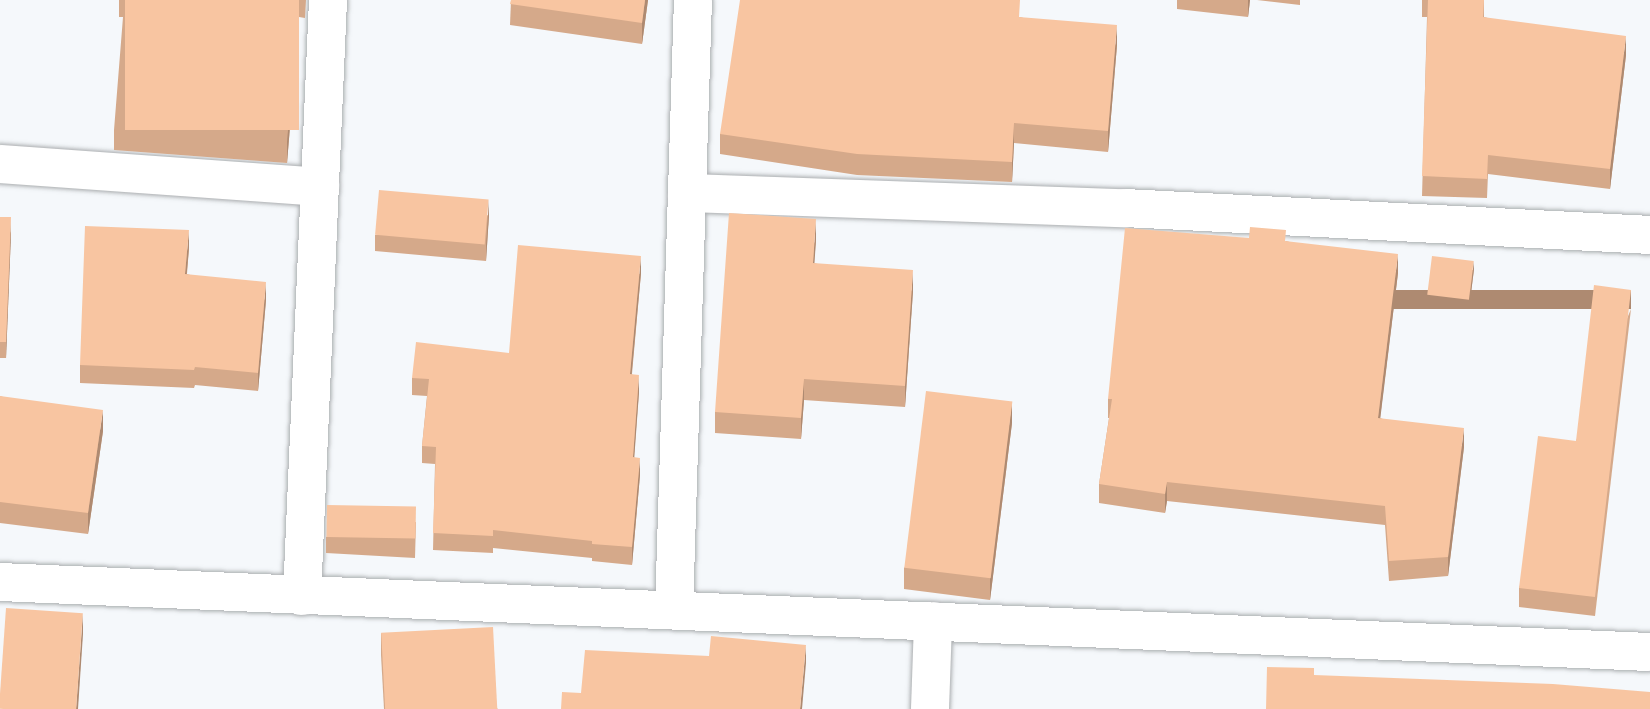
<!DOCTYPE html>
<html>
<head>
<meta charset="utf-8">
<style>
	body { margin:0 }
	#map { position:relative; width:1650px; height:709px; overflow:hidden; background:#f5f8fb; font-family:"Libre Baskerville",serif }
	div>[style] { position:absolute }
	.roads { filter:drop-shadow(0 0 2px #abaeb0) drop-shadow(0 0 2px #abaeb0) }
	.minor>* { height:38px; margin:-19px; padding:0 19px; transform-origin:19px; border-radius:19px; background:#fff }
	.wall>* { inset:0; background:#d5a98a }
	.shaded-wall>* { inset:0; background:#ae8a71; transform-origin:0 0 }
	.building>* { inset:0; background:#f8c5a1; transform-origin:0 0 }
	span { translate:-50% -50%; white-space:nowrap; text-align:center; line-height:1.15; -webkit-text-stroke:5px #fff; paint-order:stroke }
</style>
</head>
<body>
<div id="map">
	<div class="roads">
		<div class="minor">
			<i style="left:0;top:164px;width:321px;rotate:4.1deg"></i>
			<i style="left:687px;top:193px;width:438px;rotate:2deg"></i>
			<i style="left:1125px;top:208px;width:526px;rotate:2.94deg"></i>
			<i style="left:0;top:582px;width:1651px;rotate:2.43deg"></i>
			<i style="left:302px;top:596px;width:597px;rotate:-87.5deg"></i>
			<i style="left:674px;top:610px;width:610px;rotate:-88.22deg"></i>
			<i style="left:930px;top:709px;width:88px;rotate:-88deg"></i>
		</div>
	</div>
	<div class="wall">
		<i style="clip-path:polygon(119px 0,306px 0,305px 18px,299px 17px,287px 163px,114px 150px,114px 130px,123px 17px,119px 17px)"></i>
		<i style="clip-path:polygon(511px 0,648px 0,642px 44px,510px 25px)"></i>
		<i style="clip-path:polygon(1177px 0,1250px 0,1248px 17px,1177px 9px)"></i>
		<i style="clip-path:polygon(1257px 0,1300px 0,1300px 5px)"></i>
		<i style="clip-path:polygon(1422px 0,1484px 0,1484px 17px,1626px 55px,1610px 189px,1488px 174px,1487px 198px,1422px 196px,1427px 17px,1422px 17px)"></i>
		<i style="clip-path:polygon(1020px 17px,1117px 45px,1108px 152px,1014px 143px,1012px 182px,857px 175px,720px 154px,720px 134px)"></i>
		<i style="clip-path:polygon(489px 215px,486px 261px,375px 251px,375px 235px)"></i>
		<i style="clip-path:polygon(0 217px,11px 233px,6px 358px,0 358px)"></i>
		<i style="clip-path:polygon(816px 240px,814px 263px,913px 291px,905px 407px,804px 400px,801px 439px,715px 433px,715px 412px)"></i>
		<i style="clip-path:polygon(1286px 241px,1398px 273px,1380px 418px,1464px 447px,1448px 576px,1389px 581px,1385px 525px,1167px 501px,1165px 513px,1099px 503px,1099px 484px,1109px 418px,1108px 418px,1108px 399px)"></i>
		<i style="clip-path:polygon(189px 248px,187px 274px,266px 300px,258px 391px,195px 385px,194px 388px,80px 383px,80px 365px)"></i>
		<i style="clip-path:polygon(1474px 269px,1469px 309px,1427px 304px,1427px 295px)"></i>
		<i style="clip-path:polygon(641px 273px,632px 374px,639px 392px,634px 457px,640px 475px,632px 565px,592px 561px,592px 558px,493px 548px,493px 553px,433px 550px,435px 464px,422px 463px,422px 446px,427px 396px,412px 395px,412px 378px,509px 353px)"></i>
		<i style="clip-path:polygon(1631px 309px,1595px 616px,1519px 607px,1519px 588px,1576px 441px)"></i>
		<i style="clip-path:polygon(0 396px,103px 431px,88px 534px,0 523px)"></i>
		<i style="clip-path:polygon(1012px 423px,990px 600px,904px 589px,904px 568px)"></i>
		<i style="clip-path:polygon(416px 522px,415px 558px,326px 553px,326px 537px)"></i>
		<i style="clip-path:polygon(381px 633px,498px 709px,384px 709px,381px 655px)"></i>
	</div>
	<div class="shaded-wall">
		<i style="clip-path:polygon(299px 0,299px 17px,287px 163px,287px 142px)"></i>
		<i style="clip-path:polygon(645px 0,648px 0,642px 44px,642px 23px)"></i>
		<i style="clip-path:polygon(1248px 0,1250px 0,1248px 17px)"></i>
		<i style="clip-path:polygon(1117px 25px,1117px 45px,1108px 152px,1108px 131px)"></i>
		<i style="clip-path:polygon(1626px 36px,1626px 55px,1610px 189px,1610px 169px)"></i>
		<i style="clip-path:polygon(1014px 123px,1014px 143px,1012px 182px,1012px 162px)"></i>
		<i style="clip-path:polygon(489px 200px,489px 215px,486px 261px,486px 245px)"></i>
		<i style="clip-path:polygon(11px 217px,11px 233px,6px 358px,6px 342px)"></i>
		<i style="clip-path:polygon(816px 219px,816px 240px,813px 284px,813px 263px)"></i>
		<i style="clip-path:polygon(189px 230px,189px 248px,185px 292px,185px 274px)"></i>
		<i style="clip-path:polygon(1398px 254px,1398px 273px,1378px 437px,1378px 418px)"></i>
		<i style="clip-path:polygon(641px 256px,641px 273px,630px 391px,630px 374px)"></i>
		<i style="clip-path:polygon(1474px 261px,1474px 269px,1469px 309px,1469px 300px)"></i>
		<i style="clip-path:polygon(913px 270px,913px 291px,905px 407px,905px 386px)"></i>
		<i style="clip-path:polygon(266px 282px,266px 300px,258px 391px,258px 373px)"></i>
		<i style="left:1631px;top:290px;width:19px;height:309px;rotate:90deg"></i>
		<i style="clip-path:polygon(639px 375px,639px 392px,633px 475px,633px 457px)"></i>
		<i style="clip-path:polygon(804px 379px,804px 400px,801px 439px,801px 418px)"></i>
		<i style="clip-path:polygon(1012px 401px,1012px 423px,990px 600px,990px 579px)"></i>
		<i style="clip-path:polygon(103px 410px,103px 431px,88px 534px,88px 513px)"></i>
		<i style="clip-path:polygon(1464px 428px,1464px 447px,1448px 576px,1448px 557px)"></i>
		<i style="clip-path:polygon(640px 458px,640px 475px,632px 565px,632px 547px)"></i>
		<i style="clip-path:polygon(1167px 482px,1167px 501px,1165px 513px,1165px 494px)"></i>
		<i style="clip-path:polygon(83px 613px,83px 634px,78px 709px,76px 709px)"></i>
		<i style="clip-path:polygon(806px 645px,806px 663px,802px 709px,800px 709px)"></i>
	</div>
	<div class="building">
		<i style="left:125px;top:0;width:174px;height:130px"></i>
		<i style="clip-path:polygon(511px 0,645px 0,642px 23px,510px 4px)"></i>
		<i style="clip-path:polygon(740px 0,1020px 0,1019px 17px,1117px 25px,1108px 131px,1014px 123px,1012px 162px,857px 154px,720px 134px)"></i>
		<i style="clip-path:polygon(1428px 0,1484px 0,1483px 17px,1626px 36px,1610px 169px,1488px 155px,1487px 179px,1422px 176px)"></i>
		<i style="left:379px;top:190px;width:110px;height:45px;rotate:5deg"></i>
		<i style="clip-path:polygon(729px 213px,816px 219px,813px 263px,913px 270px,905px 386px,804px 379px,801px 418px,715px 412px)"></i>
		<i style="clip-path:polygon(0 217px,11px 217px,6px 342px,0 342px)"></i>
		<i style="clip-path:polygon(85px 226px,189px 230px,185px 274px,266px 282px,258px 373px,195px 367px,194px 370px,80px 365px)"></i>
		<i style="clip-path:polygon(1250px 227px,1286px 230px,1285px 241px,1398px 254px,1378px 418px,1464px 428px,1448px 557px,1389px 561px,1385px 506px,1167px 482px,1165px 494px,1099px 484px,1112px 399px,1108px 399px,1125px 228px,1249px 238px)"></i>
		<i style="clip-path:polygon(518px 245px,641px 256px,630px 374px,639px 375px,633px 457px,640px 458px,632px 547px,592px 544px,592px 541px,493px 530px,493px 536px,433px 533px,436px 447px,422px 446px,429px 379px,412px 378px,416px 342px,509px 353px)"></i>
		<i style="left:1432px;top:256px;width:42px;height:39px;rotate:7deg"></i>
		<i style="clip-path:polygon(1594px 285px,1631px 290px,1595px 597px,1519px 588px,1538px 436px,1576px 441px)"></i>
		<i style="left:926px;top:391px;width:87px;height:178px;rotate:7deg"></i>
		<i style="clip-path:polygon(0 396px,103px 410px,88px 513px,0 502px)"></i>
		<i style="left:327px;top:505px;width:89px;height:32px;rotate:1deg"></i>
		<i style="left:6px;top:608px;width:77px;height:101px;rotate:4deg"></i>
		<i style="left:493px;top:627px;width:82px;height:112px;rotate:87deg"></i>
		<i style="clip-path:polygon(711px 636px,806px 645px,800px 709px,561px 709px,562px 692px,581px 693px,585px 650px,709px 656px)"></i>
		<i style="clip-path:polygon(1267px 667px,1314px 668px,1314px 675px,1553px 684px,1650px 692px,1650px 709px,1266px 709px)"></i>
	</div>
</div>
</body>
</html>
